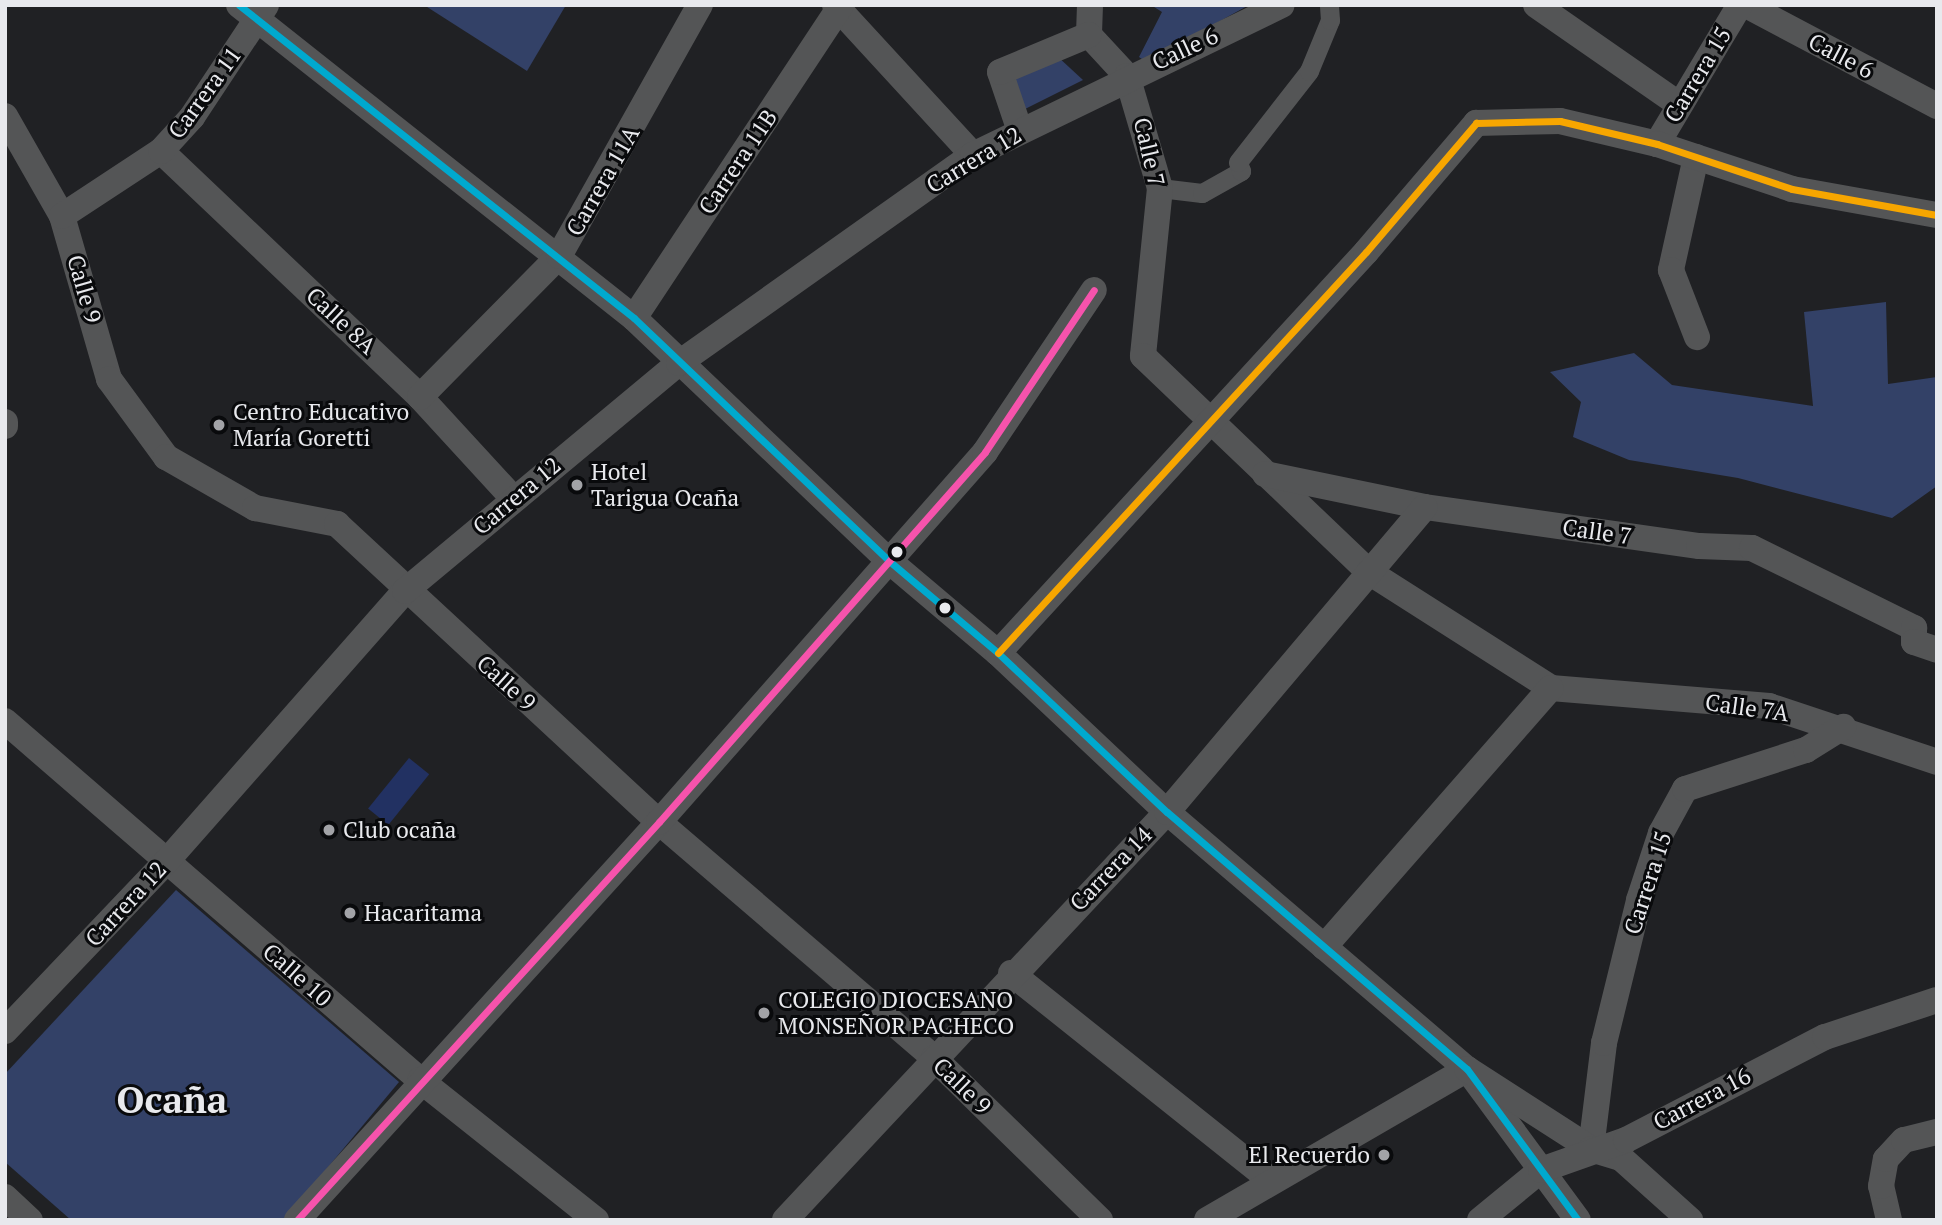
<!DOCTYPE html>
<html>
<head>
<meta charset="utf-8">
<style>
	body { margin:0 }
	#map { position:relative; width:1942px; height:1225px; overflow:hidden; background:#202124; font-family:"PT Serif",serif }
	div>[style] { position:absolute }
	.green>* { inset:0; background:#334167 }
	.water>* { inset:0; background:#223162; transform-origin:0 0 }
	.pedestrian>* { height:19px; margin:-9.5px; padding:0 9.5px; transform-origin:9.5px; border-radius:9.5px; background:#545556 }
	.minor>* { height:26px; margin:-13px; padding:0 13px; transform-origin:13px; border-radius:13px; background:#545556 }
	.bus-1>* { height:7px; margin:-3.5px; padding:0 3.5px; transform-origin:3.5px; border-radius:3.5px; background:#00a9ce }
	.bus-2>* { height:7px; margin:-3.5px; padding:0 3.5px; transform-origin:3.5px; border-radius:3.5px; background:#f653ac }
	.bus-3>* { height:7px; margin:-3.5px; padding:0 3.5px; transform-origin:3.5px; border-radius:3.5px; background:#f7a600 }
	.dots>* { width:19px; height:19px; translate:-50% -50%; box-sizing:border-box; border:4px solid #090a0c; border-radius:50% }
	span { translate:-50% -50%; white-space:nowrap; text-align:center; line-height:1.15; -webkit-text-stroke:6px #090a0c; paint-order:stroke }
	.street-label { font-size:23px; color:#e8e9ed }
	.poi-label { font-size:23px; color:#e8e9ed }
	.left { translate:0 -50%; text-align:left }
	.right { translate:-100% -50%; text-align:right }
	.town-label { font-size:37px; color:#e8e9ed; font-weight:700 }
	.frame { position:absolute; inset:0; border:7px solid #e8e9ed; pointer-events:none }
</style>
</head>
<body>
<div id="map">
	<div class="green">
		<i style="clip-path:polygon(424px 5px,566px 5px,527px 71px)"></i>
		<i style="clip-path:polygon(1151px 5px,1249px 5px,1146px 62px,1139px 57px,1162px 12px)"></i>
		<i style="clip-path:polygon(1057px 56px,1083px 80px,1021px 111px,1009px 78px)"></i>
		<i style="clip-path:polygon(1886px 302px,1888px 384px,1937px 377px,1937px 486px,1892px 518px,1738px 478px,1629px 460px,1573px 437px,1581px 402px,1550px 372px,1634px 353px,1672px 385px,1813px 406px,1804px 312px)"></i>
		<i style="clip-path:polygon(176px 890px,399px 1082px,284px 1220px,71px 1220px,5px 1162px,5px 1074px)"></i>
	</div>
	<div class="water">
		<i style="left:409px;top:758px;width:26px;height:65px;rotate:39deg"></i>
	</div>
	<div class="pedestrian">
		<i style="left:1160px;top:188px;width:42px;rotate:6.8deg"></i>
		<i style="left:1202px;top:193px;width:45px;rotate:-29.4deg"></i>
		<i style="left:1241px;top:171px;width:9px;rotate:-108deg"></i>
		<i style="left:1238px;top:162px;width:115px;rotate:-52deg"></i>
		<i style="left:1309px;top:71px;width:55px;rotate:-67.6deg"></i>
		<i style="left:1330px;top:20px;width:15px;rotate:-94deg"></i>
	</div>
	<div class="minor">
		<i style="left:239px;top:5px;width:504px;rotate:38.39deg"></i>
		<i style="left:634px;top:318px;width:351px;rotate:43.6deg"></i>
		<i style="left:888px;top:560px;width:144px;rotate:40.2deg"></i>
		<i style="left:998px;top:653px;width:232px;rotate:43.3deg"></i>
		<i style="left:1167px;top:812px;width:395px;rotate:40.6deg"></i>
		<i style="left:1467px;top:1069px;width:187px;rotate:53.7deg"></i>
		<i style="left:835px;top:5px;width:204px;rotate:47.4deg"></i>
		<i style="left:1090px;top:5px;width:30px;rotate:92deg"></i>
		<i style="left:1089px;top:35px;width:56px;rotate:47.2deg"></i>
		<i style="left:1127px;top:76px;width:117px;rotate:73.6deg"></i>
		<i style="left:1160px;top:188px;width:169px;rotate:95.8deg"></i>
		<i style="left:1143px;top:356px;width:313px;rotate:43.7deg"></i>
		<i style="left:1369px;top:572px;width:216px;rotate:32.5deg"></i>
		<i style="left:1536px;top:5px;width:175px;rotate:34.8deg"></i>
		<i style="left:1746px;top:5px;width:216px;rotate:27.9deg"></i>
		<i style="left:5px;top:116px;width:115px;rotate:60.3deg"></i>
		<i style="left:62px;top:216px;width:170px;rotate:73.9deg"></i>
		<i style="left:109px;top:379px;width:97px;rotate:53.8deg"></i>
		<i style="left:166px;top:457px;width:103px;rotate:29.8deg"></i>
		<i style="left:255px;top:508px;width:84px;rotate:11deg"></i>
		<i style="left:337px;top:524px;width:439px;rotate:42.8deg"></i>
		<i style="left:659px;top:822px;width:362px;rotate:40.6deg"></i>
		<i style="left:934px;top:1058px;width:232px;rotate:44.3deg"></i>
		<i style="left:1020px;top:131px;width:62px;rotate:-108.7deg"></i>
		<i style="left:1000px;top:72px;width:96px;rotate:-22.6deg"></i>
		<i style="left:1657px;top:144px;width:162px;rotate:-59.2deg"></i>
		<i style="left:161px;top:151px;width:357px;rotate:43.5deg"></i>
		<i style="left:420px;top:397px;width:137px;rotate:47.4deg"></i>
		<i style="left:1696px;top:157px;width:116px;rotate:102.5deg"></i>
		<i style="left:1671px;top:270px;width:72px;rotate:68.8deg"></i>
		<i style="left:62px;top:216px;width:118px;rotate:-33.3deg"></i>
		<i style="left:161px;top:151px;width:46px;rotate:-47.6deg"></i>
		<i style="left:192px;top:117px;width:134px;rotate:-56.5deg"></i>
		<i style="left:634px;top:318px;width:375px;rotate:-56.5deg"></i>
		<i style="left:420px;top:397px;width:198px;rotate:-45.4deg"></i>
		<i style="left:559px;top:256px;width:288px;rotate:-60.7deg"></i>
		<i style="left:5px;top:422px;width:4px;rotate:90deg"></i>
		<i style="left:1265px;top:474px;width:163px;rotate:11.7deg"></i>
		<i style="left:1425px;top:507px;width:277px;rotate:8.1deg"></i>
		<i style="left:1699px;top:546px;width:53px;rotate:2.2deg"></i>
		<i style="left:1752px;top:548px;width:181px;rotate:26.3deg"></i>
		<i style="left:1914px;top:628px;width:14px;rotate:90deg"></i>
		<i style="left:1914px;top:642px;width:24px;rotate:19deg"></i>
		<i style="left:998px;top:653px;width:544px;rotate:-47.46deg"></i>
		<i style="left:1366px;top:252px;width:170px;rotate:-49.5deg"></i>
		<i style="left:1476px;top:123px;width:84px;rotate:-1.4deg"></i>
		<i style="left:1560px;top:121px;width:100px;rotate:13.3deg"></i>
		<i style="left:1657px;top:144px;width:142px;rotate:18.4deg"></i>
		<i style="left:1792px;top:189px;width:147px;rotate:10.2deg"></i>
		<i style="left:1551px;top:688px;width:219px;rotate:4.7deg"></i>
		<i style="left:1769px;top:706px;width:177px;rotate:18.4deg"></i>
		<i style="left:5px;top:721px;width:549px;rotate:40.86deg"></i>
		<i style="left:420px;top:1080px;width:225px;rotate:38.5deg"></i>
		<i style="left:1324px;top:947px;width:344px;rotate:-48.8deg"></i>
		<i style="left:1011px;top:973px;width:334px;rotate:38.6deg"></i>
		<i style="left:5px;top:1031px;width:233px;rotate:-46.4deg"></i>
		<i style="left:166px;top:862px;width:361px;rotate:-48.6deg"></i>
		<i style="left:405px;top:591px;width:356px;rotate:-39.8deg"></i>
		<i style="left:679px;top:363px;width:360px;rotate:-35.3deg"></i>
		<i style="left:973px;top:155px;width:343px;rotate:-25.9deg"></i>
		<i style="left:1591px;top:1149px;width:107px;rotate:-83deg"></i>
		<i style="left:1604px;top:1043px;width:147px;rotate:-76.2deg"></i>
		<i style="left:1639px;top:900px;width:71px;rotate:-71.8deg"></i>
		<i style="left:1661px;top:833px;width:50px;rotate:-61.4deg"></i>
		<i style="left:1685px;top:789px;width:127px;rotate:-17.9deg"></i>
		<i style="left:1806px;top:750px;width:44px;rotate:-31.9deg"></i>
		<i style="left:5px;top:1197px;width:34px;rotate:43deg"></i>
		<i style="left:297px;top:1220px;width:538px;rotate:-47.71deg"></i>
		<i style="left:659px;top:822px;width:493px;rotate:-48.6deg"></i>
		<i style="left:985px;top:452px;width:195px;rotate:-56.1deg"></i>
		<i style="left:785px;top:1220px;width:559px;rotate:-46.89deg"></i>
		<i style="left:1167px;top:812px;width:399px;rotate:-49.8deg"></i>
		<i style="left:1207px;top:1220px;width:301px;rotate:-30.1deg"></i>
		<i style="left:1467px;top:1069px;width:148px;rotate:32.8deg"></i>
		<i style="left:1591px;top:1149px;width:31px;rotate:17deg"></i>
		<i style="left:1621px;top:1158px;width:93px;rotate:41.9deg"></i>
		<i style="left:1480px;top:1220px;width:79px;rotate:-39.3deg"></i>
		<i style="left:1541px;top:1170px;width:90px;rotate:-19.4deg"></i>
		<i style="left:1626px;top:1140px;width:224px;rotate:-27.4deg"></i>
		<i style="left:1825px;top:1037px;width:118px;rotate:-18.3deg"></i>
		<i style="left:1889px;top:1220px;width:35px;rotate:-103deg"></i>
		<i style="left:1881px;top:1186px;width:27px;rotate:-80deg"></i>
		<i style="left:1886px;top:1159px;width:26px;rotate:-47deg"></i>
		<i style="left:1904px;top:1140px;width:34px;rotate:-14deg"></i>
	</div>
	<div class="bus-1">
		<i style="left:239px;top:5px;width:504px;rotate:38.39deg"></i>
		<i style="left:634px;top:318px;width:351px;rotate:43.6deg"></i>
		<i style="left:888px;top:560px;width:144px;rotate:40.2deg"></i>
		<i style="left:998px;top:653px;width:232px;rotate:43.3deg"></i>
		<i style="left:1167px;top:812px;width:395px;rotate:40.6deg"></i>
		<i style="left:1467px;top:1069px;width:187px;rotate:53.7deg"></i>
	</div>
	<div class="bus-2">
		<i style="left:297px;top:1220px;width:538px;rotate:-47.71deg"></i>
		<i style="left:659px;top:822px;width:493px;rotate:-48.6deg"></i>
		<i style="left:985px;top:452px;width:195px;rotate:-56.1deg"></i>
	</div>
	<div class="bus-3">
		<i style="left:998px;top:653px;width:544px;rotate:-47.46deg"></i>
		<i style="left:1366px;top:252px;width:170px;rotate:-49.5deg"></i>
		<i style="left:1476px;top:123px;width:84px;rotate:-1.4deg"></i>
		<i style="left:1560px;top:121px;width:100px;rotate:13.3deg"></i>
		<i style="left:1657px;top:144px;width:142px;rotate:18.4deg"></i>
		<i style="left:1792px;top:189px;width:147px;rotate:10.2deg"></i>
	</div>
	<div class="dots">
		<i style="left:219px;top:425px;background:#a2a3a7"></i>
		<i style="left:577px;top:485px;background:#a2a3a7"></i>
		<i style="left:897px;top:552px;background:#e8e9ed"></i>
		<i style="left:945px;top:608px;background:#e8e9ed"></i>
		<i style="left:329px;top:830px;background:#a2a3a7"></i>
		<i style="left:350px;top:913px;background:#a2a3a7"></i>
		<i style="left:764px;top:1013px;background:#a2a3a7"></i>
		<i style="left:1384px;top:1155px;background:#a2a3a7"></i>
	</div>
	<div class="street-label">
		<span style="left:1185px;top:49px;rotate:-25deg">Calle 6</span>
		<span style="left:1841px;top:56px;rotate:28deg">Calle 6</span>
		<span style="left:1698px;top:75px;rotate:-59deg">Carrera 15</span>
		<span style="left:205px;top:93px;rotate:-54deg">Carrera 11</span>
		<span style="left:1149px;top:152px;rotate:77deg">Calle 7</span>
		<span style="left:974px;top:160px;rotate:-31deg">Carrera 12</span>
		<span style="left:738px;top:162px;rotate:-56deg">Carrera 11B</span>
		<span style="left:603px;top:181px;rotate:-60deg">Carrera 11A</span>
		<span style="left:84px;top:289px;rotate:74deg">Calle 9</span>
		<span style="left:341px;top:321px;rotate:43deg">Calle 8A</span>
		<span style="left:517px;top:496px;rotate:-40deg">Carrera 12</span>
		<span style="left:1597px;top:532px;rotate:8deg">Calle 7</span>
		<span style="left:506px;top:683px;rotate:42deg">Calle 9</span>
		<span style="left:1747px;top:708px;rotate:8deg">Calle 7A</span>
		<span style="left:1111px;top:869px;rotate:-46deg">Carrera 14</span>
		<span style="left:1648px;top:883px;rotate:-72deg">Carrera 15</span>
		<span style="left:126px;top:904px;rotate:-47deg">Carrera 12</span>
		<span style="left:297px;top:975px;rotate:41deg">Calle 10</span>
		<span style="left:962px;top:1086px;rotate:44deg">Calle 9</span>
		<span style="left:1702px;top:1099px;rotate:-28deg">Carrera 16</span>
	</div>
	<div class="poi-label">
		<span class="left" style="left:233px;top:425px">Centro Educativo<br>María Goretti</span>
		<span class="left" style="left:591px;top:485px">Hotel<br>Tarigua Ocaña</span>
		<span class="left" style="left:343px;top:830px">Club ocaña</span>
		<span class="left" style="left:364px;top:913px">Hacaritama</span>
		<span class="left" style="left:778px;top:1013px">COLEGIO DIOCESANO<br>MONSEÑOR PACHECO</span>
		<span class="right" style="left:1370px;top:1155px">El Recuerdo</span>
	</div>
	<div class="town-label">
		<span style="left:172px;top:1100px">Ocaña</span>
	</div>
	<div class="frame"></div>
</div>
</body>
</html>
